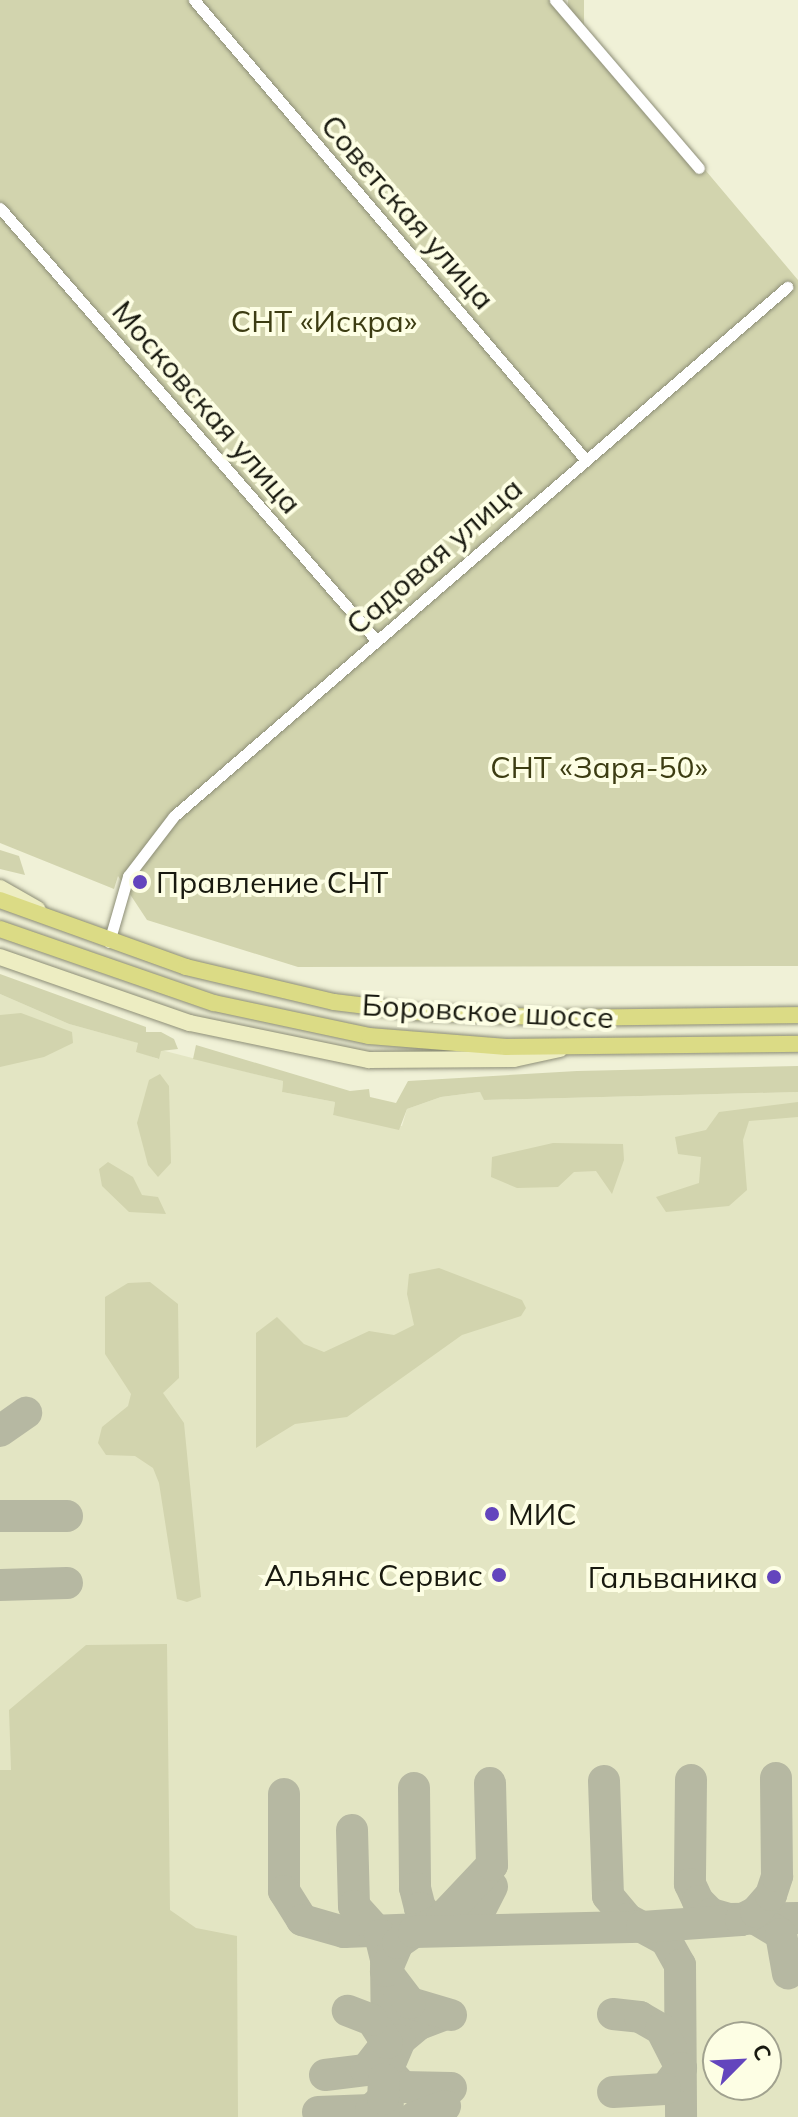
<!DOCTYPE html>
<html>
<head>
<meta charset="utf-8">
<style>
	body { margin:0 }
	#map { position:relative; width:798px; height:2117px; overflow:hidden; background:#f0f1d7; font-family:Mulish,sans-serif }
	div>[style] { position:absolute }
	.built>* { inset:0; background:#e3e5c3 }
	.green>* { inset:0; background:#d2d4ae; transform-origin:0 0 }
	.taxiway>* { height:32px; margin:-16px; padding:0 16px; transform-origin:16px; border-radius:16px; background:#b6b8a2 }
	.roads { filter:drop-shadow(0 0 2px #8c8d76) drop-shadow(0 0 2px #8c8d76) }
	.street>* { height:11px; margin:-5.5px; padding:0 5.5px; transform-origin:5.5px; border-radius:5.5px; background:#fff }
	.secondary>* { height:16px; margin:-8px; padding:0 8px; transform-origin:8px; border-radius:8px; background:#ededc2 }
	.primary>* { height:16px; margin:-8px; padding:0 8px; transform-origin:8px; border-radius:8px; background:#dbdb85 }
	.dots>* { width:22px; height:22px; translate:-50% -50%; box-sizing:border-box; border:4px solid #fdfee4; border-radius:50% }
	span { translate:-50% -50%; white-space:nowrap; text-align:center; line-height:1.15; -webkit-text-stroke:8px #fdfee4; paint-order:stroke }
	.street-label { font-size:30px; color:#18190f }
	.park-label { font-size:30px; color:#3c3c12 }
	.poi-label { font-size:30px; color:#18190f }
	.left { translate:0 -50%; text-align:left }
	.right { translate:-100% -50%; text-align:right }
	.north { position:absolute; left:702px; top:2021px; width:80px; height:80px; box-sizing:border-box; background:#fdfee4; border:2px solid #a1a28f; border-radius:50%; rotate:66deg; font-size:22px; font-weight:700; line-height:32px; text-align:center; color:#18190f }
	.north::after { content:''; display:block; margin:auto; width:28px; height:36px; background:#6345bd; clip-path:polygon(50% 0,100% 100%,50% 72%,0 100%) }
</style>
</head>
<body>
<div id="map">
	<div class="built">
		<i style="clip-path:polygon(evenodd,0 994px,69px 1024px,139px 1043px,137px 1051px,158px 1059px,161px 1050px,283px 1081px,282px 1092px,335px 1102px,333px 1115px,402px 1126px,407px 1109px,441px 1097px,480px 1092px,485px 1100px,798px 1092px,798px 2117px,0 2117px,0 994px,718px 2037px,766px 2037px,766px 2085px,718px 2085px,718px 2037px)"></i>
	</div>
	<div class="green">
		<i style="clip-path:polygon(0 0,562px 0,798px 280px,798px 966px,298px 967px,147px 920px,118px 876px,114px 889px,0 843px)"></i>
		<i style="left:568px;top:0;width:16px;height:355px"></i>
		<i style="clip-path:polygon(0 850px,19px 856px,25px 875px,0 869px)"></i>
		<i style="clip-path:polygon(0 974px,146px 1027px,146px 1032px,161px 1032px,174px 1039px,178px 1049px,161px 1051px,159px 1059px,136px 1052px,138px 1043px,69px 1024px,0 994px)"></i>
		<i style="clip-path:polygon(21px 1013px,72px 1032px,73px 1043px,44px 1057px,0 1067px,0 1015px)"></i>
		<i style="clip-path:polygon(196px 1045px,350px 1091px,369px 1089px,370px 1097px,396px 1103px,408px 1081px,577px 1071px,798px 1066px,798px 1092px,484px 1100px,480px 1092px,441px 1097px,407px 1109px,399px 1130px,333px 1115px,335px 1102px,282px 1092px,283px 1081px,193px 1059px)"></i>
		<i style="clip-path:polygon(160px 1074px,169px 1086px,171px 1163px,158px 1177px,148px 1165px,137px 1123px,149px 1080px)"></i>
		<i style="clip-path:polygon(798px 1102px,798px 1117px,749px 1121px,743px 1140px,747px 1190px,729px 1206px,666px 1212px,656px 1197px,699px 1183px,701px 1157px,678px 1154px,675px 1137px,706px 1130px,719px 1112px)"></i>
		<i style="clip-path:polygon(553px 1143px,623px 1144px,624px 1160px,612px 1194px,596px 1171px,574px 1172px,558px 1187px,517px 1188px,491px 1177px,492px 1157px)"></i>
		<i style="clip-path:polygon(108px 1162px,133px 1177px,142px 1195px,158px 1197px,166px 1214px,129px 1212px,102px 1186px,99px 1169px)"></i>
		<i style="clip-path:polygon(439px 1268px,522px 1300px,526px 1308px,521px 1316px,462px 1335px,347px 1417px,295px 1424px,256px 1448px,256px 1333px,277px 1317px,304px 1344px,324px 1352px,369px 1331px,394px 1335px,414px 1325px,407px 1294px,409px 1274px)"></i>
		<i style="clip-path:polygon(150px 1282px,178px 1304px,179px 1378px,163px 1393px,184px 1423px,201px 1597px,187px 1602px,177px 1599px,159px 1483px,153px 1468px,135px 1456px,106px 1455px,98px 1443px,102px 1427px,128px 1406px,131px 1394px,105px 1354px,105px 1297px,128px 1283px)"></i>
		<i style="clip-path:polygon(167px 1644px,170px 1910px,196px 1928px,237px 1936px,238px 2117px,0 2117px,0 1770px,11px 1770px,9px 1710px,86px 1645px)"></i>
	</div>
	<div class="taxiway">
		<i style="left:0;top:1431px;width:32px;rotate:-35deg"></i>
		<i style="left:0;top:1516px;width:67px"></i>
		<i style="left:0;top:1585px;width:67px;rotate:-1.7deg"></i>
		<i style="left:691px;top:1780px;width:104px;rotate:90.6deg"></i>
		<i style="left:690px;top:1884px;width:19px;rotate:65deg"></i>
		<i style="left:698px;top:1901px;width:18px;rotate:45deg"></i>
		<i style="left:711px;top:1914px;width:19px;rotate:16deg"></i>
		<i style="left:729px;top:1919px;width:69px;rotate:-0.8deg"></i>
		<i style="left:604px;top:1781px;width:115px;rotate:88deg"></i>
		<i style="left:608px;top:1896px;width:30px;rotate:50deg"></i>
		<i style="left:627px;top:1919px;width:44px;rotate:28.3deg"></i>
		<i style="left:666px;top:1940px;width:29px;rotate:61deg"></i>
		<i style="left:680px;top:1965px;width:152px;rotate:89.6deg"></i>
		<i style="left:414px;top:1788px;width:100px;rotate:89.4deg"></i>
		<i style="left:415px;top:1888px;width:21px;rotate:76deg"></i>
		<i style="left:420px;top:1908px;width:21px;rotate:45deg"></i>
		<i style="left:435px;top:1923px;width:22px;rotate:16deg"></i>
		<i style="left:456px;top:1929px;width:25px;rotate:-32deg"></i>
		<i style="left:477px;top:1916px;width:33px;rotate:-63deg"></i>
		<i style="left:284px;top:1794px;width:97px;rotate:90deg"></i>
		<i style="left:284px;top:1891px;width:34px;rotate:58deg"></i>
		<i style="left:302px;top:1920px;width:44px;rotate:15.9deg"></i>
		<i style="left:344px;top:1932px;width:79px;rotate:-2.2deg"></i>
		<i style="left:423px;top:1929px;width:22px;rotate:-30deg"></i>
		<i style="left:442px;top:1918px;width:73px;rotate:-46.7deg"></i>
		<i style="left:492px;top:1865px;width:82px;rotate:-91.4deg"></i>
		<i style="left:352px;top:1830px;width:76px;rotate:88.5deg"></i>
		<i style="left:354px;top:1906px;width:39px;rotate:48deg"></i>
		<i style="left:380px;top:1935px;width:25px;rotate:76deg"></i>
		<i style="left:386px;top:1959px;width:158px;rotate:89.3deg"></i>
		<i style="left:756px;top:1919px;width:29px;rotate:31deg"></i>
		<i style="left:781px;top:1934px;width:40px;rotate:80deg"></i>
		<i style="left:613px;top:2014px;width:27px;rotate:6deg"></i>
		<i style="left:640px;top:2017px;width:24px;rotate:30deg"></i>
		<i style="left:661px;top:2029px;width:44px;rotate:62.9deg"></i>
		<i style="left:681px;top:2068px;width:26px;rotate:127deg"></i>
		<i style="left:665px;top:2089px;width:52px;rotate:176.7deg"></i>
		<i style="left:443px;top:2015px;width:26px;rotate:159deg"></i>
		<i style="left:419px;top:2024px;width:25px;rotate:140deg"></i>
		<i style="left:400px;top:2040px;width:33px;rotate:113deg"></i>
		<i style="left:387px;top:2070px;width:23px;rotate:47deg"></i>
		<i style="left:403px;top:2087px;width:48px;rotate:1.2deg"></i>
		<i style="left:451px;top:2015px;width:43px;rotate:-163.7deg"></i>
		<i style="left:410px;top:2003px;width:40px;rotate:-127deg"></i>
		<i style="left:386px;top:1971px;width:30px;rotate:-67deg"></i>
		<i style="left:398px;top:1943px;width:19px;rotate:-35deg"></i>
		<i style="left:414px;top:1932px;width:228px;rotate:-1.3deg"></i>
		<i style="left:642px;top:1927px;width:99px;rotate:-4deg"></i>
		<i style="left:741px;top:1920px;width:17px;rotate:-28deg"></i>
		<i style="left:756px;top:1912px;width:23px;rotate:-49deg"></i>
		<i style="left:771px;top:1895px;width:20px;rotate:-72deg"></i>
		<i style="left:777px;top:1876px;width:98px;rotate:-90.6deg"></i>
		<i style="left:325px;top:2075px;width:41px;rotate:-7deg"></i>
		<i style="left:366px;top:2070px;width:34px;rotate:-52deg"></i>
		<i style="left:387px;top:2043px;width:27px;rotate:-123deg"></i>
		<i style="left:372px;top:2020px;width:26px;rotate:-159deg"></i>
		<i style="left:318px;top:2112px;width:53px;rotate:-2.2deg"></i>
		<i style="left:371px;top:2110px;width:16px;rotate:-43deg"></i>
		<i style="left:383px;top:2099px;width:20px;rotate:-87deg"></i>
		<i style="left:415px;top:2117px;width:32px;rotate:-20deg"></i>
	</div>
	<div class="roads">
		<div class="street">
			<i style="left:194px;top:0;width:602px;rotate:49.58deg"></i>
			<i style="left:555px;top:0;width:221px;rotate:49.4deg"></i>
			<i style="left:0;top:208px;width:571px;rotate:48.97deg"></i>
			<i style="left:109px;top:942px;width:69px;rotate:-73.9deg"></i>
			<i style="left:128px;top:876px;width:76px;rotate:-52.5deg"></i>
			<i style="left:174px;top:816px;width:810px;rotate:-40.79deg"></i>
		</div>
		<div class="secondary">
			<i style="left:0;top:888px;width:43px;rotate:29.6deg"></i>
			<i style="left:0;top:957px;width:201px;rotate:19.2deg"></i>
			<i style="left:190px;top:1023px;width:183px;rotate:11.7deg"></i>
			<i style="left:369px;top:1060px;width:145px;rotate:-0.4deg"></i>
			<i style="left:514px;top:1059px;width:47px;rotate:-12.3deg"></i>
		</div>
		<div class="primary">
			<i style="left:0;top:900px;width:198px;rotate:19.8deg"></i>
			<i style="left:186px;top:967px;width:152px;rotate:13.3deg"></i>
			<i style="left:334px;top:1002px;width:82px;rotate:7deg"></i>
			<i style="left:415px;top:1012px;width:148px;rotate:2.3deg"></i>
			<i style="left:563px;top:1018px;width:235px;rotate:-0.7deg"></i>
			<i style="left:0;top:929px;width:226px;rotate:19.1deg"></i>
			<i style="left:214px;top:1003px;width:158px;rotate:12deg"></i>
			<i style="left:369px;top:1036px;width:138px;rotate:4.6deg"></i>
			<i style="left:507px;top:1047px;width:291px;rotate:-0.6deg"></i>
		</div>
	</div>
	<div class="dots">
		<i style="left:140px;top:882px;background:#6345bd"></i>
		<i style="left:492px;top:1514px;background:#6345bd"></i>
		<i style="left:499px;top:1575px;background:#6345bd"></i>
		<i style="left:774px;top:1577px;background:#6345bd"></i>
	</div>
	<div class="street-label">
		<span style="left:408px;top:212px;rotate:49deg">Советская улица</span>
		<span style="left:207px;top:407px;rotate:49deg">Московская улица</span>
		<span style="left:434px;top:556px;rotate:-41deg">Садовая улица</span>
		<span style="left:488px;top:1011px;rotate:3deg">Боровское шоссе</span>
	</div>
	<div class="park-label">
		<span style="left:324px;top:321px">СНТ «Искра»</span>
		<span style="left:599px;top:767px">СНТ «Заря-50»</span>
	</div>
	<div class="poi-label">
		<span class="left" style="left:156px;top:882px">Правление СНТ</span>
		<span class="left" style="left:508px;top:1514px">МИС</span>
		<span class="right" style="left:483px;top:1575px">Альянс Сервис</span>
		<span class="right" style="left:758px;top:1577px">Гальваника</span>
	</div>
	<div class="north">С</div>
</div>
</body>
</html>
